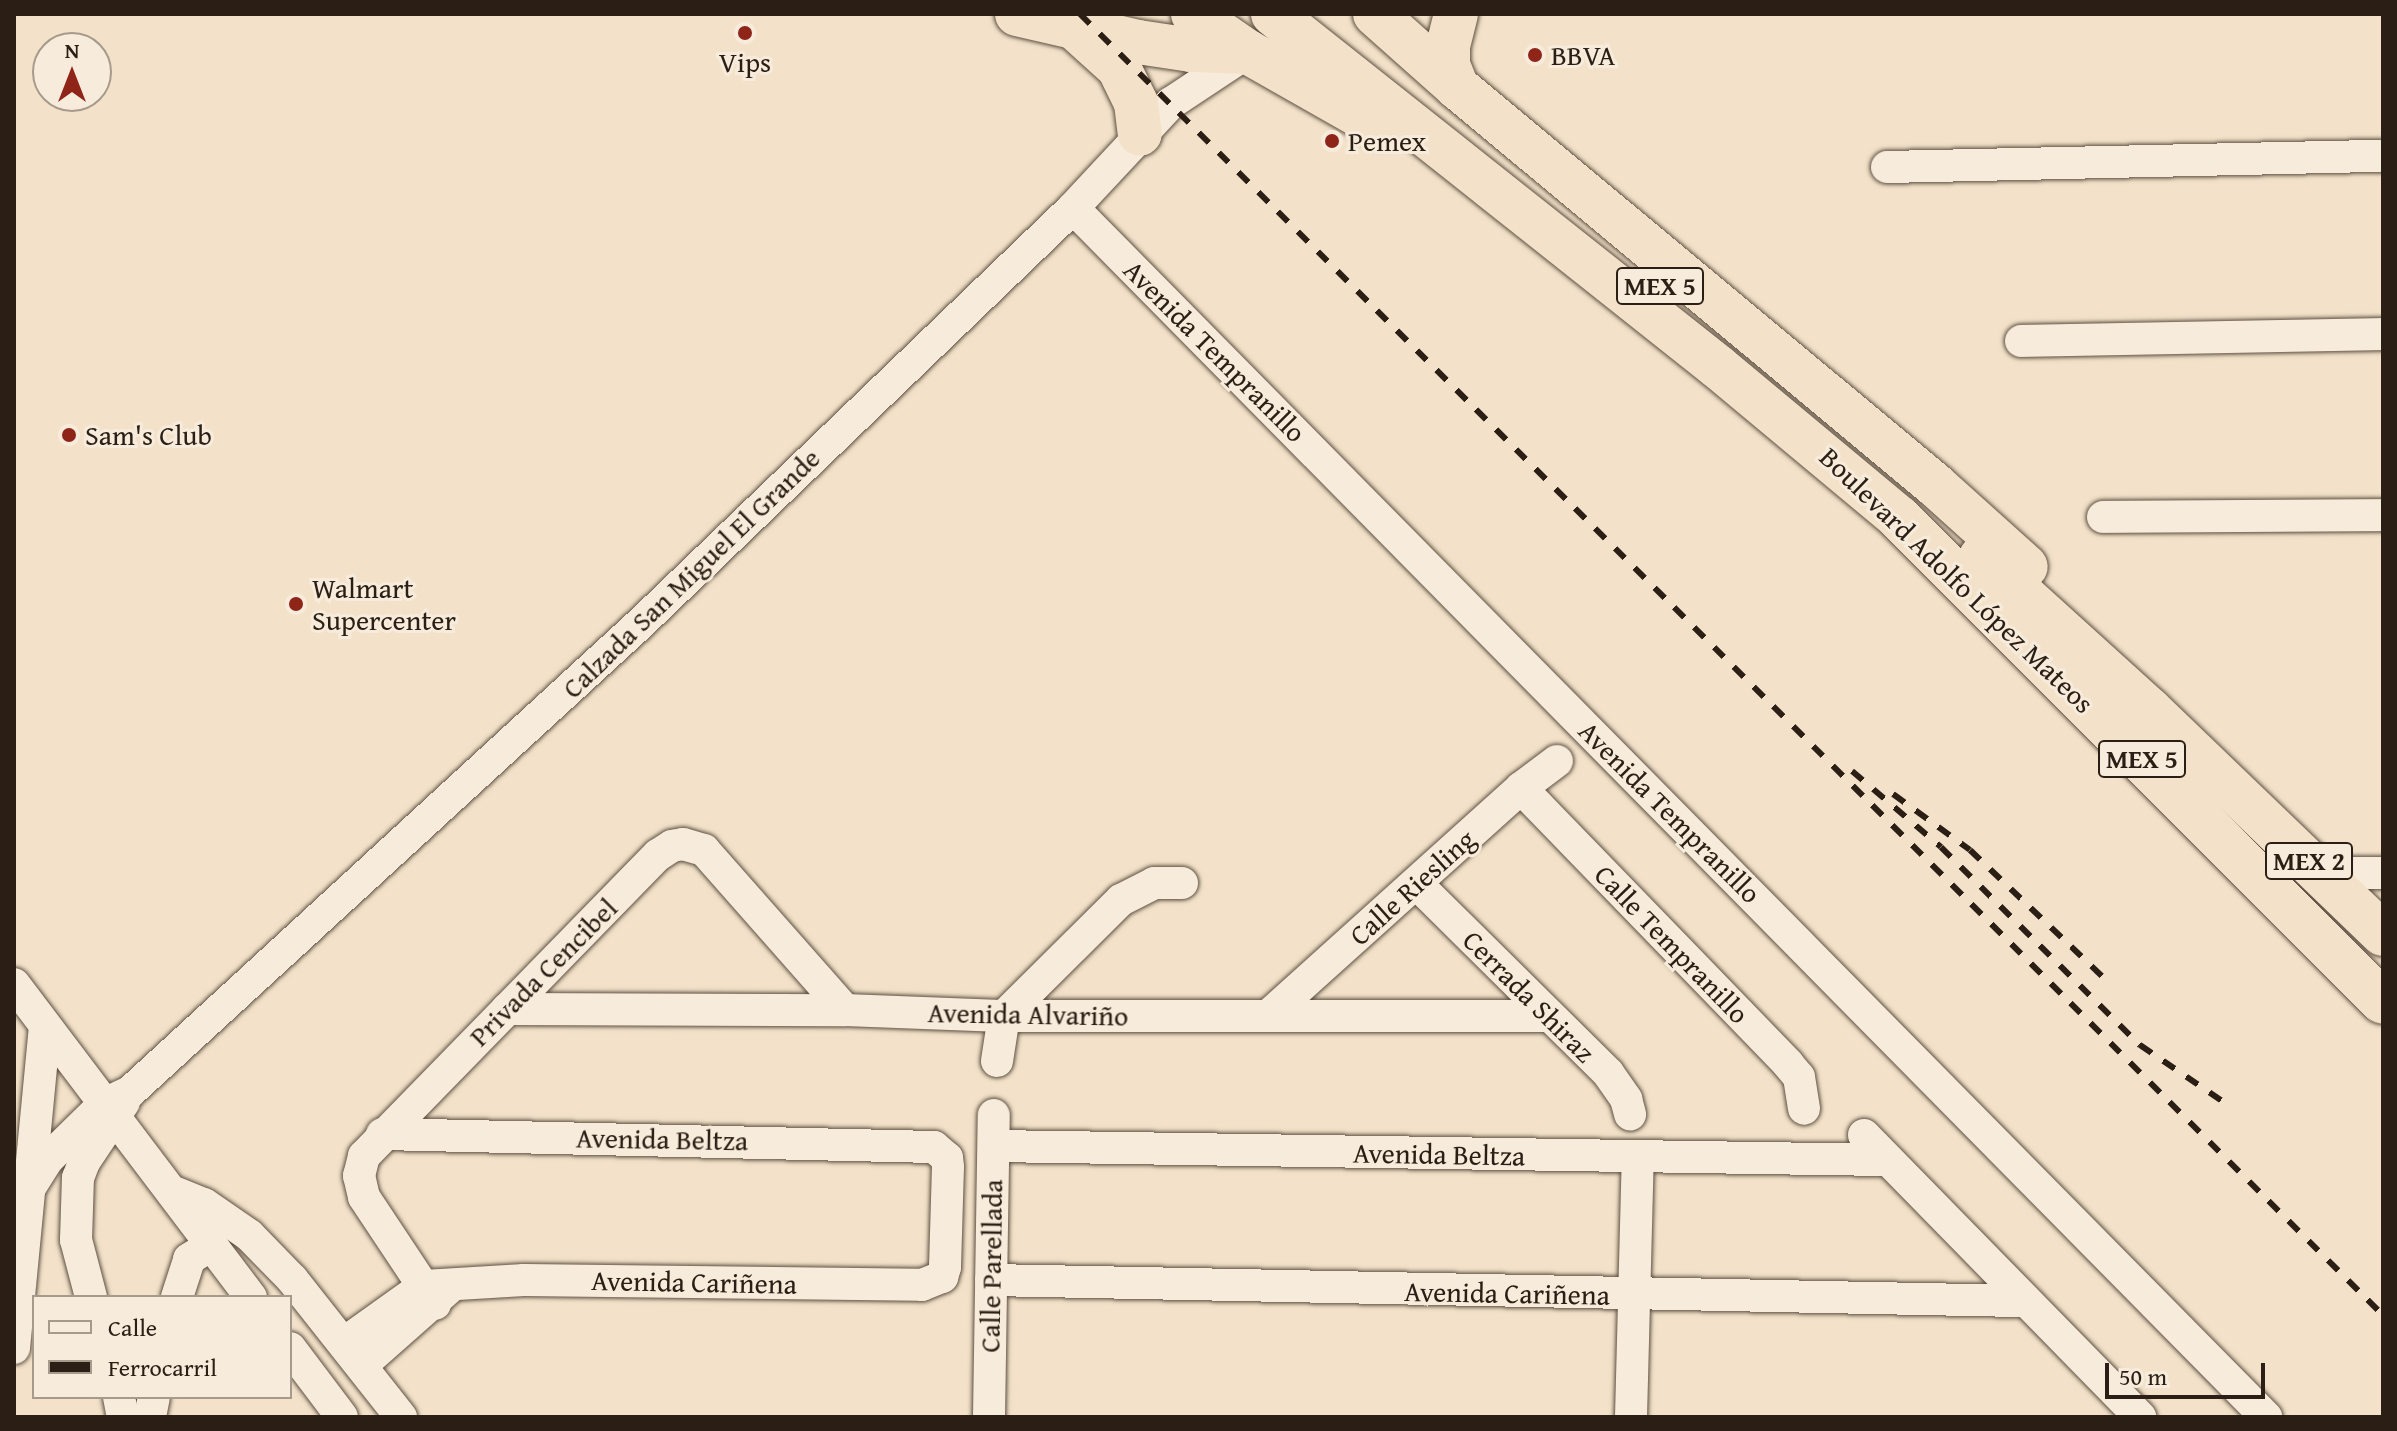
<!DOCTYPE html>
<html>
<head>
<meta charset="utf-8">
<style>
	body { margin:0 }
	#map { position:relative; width:2397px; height:1431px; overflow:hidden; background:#f3e2c9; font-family:"Gentium Book Plus",serif }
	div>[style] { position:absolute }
	.roads { filter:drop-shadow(0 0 2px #5d4f41) drop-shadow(0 0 2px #5d4f41) }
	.minor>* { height:32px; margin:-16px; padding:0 16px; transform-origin:16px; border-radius:16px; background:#f7ecdc }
	.highway>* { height:44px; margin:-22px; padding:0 22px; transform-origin:22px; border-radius:22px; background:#f3e2c9 }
	.rail>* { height:6px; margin-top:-3px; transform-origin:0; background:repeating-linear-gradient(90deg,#2b1e14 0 14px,transparent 0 28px) }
	.dots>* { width:22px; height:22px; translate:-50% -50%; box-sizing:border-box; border:4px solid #f7ecdc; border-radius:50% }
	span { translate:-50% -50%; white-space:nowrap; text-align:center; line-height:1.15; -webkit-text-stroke:6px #f7ecdc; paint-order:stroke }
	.shield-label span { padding:2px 6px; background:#f7ecdc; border:2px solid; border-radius:6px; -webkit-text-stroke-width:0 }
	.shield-label { font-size:26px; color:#2b1e14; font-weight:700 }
	.poi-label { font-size:28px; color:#2b1e14 }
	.left { translate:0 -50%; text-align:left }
	.street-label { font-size:28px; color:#2b1e14 }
	.frame { position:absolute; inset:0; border:16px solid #2b1e14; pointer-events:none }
	.legend { position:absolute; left:32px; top:1295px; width:260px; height:104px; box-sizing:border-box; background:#f7ecdc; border:2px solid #a59a8c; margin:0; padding:10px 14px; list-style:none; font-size:24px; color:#2b1e14 }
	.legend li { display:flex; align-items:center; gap:16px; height:40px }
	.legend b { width:40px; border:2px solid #a59a8c }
	.north { position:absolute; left:32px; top:32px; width:80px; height:80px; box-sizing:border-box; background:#f7ecdc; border:2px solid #a59a8c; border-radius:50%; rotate:0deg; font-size:22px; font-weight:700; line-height:32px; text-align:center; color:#2b1e14 }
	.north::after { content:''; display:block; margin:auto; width:28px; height:36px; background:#8f2418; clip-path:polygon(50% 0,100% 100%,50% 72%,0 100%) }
	.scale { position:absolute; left:2105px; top:1363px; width:160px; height:36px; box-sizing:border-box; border:4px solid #2b1e14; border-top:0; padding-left:10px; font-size:24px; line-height:28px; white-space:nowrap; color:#2b1e14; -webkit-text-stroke:6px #f7ecdc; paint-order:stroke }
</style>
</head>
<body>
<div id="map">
	<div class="roads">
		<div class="minor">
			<i style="left:1887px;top:167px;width:496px;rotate:-1.3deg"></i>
			<i style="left:1073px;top:208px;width:1699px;rotate:45.38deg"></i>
			<i style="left:2021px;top:341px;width:362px;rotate:-1.1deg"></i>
			<i style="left:2103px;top:517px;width:280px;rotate:-0.4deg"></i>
			<i style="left:1521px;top:788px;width:384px;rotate:45.9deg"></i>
			<i style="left:1788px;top:1064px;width:17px;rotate:50deg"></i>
			<i style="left:1799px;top:1077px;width:32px;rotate:81deg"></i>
			<i style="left:2322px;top:873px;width:61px"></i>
			<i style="left:1417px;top:884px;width:269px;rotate:44.7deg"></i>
			<i style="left:1608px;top:1073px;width:32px;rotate:55deg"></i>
			<i style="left:1626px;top:1099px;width:16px;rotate:75deg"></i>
			<i style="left:14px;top:984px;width:393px;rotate:52.9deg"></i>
			<i style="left:507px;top:1009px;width:338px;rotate:0.2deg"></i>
			<i style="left:845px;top:1010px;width:159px;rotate:2.2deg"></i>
			<i style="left:1004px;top:1016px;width:544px"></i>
			<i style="left:1269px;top:1015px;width:339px;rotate:-42deg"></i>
			<i style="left:1521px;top:788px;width:45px;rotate:-36.9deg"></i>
			<i style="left:997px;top:1061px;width:46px;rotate:-81.2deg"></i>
			<i style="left:1004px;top:1016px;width:165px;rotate:-44.8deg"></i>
			<i style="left:1121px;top:900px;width:37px;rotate:-27deg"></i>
			<i style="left:1154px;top:883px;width:28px"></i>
			<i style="left:1864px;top:1135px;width:395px;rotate:45.6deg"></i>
			<i style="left:994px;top:1146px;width:891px;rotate:0.9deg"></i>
			<i style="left:29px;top:1189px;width:34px;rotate:-58deg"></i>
			<i style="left:47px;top:1160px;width:80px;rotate:-44.5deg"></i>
			<i style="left:104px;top:1104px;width:29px;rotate:-25deg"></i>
			<i style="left:130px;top:1092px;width:694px;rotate:-42.55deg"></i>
			<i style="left:641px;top:623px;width:599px;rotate:-43.85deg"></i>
			<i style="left:1073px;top:208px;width:144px;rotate:-47deg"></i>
			<i style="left:1171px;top:103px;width:92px;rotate:-33.5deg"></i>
			<i style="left:174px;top:1192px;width:32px;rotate:22deg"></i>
			<i style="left:204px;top:1204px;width:55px;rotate:34.6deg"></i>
			<i style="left:249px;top:1235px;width:62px;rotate:45.7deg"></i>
			<i style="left:292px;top:1279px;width:176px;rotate:51.7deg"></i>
			<i style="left:991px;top:1280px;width:1032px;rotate:1.17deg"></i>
			<i style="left:91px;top:1297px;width:59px;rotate:-104.7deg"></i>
			<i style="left:76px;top:1240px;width:62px;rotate:-88.2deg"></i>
			<i style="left:78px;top:1178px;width:17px;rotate:-69deg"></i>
			<i style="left:84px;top:1162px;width:72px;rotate:-56.3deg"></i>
			<i style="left:177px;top:1297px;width:40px;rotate:-72deg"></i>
			<i style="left:189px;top:1259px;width:26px;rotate:-32deg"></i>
			<i style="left:435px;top:1304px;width:128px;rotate:-123.6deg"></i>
			<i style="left:364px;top:1197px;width:22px;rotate:-103deg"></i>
			<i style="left:359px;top:1176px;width:21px;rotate:-76deg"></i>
			<i style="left:364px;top:1156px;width:421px;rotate:-45.7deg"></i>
			<i style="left:658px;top:855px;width:17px;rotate:-33deg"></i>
			<i style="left:672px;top:846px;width:11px;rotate:-10deg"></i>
			<i style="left:683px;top:844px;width:22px;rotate:16deg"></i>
			<i style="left:704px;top:850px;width:213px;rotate:48.6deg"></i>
			<i style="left:344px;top:1343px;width:98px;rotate:-35.5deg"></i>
			<i style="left:424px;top:1286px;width:100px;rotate:-3.4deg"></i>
			<i style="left:524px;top:1280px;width:398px;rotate:0.7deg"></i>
			<i style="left:922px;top:1285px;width:22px;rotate:-22deg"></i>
			<i style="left:942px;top:1277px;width:10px;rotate:-73deg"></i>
			<i style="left:945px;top:1267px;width:100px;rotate:-88.3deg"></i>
			<i style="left:948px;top:1167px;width:9px;rotate:-96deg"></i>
			<i style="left:947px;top:1158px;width:17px;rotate:-140deg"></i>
			<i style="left:934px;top:1147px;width:552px;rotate:-178.65deg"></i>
			<i style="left:14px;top:1348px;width:323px;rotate:-84.5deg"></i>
			<i style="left:290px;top:1348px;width:86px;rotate:53deg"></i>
			<i style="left:362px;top:1365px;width:116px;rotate:-41.5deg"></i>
			<i style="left:119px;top:1397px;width:20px;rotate:79deg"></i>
			<i style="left:150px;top:1417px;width:20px;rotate:-79deg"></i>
			<i style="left:989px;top:1417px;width:302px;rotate:-89.1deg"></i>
			<i style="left:1631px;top:1417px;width:259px;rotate:-88.5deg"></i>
		</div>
		<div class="highway">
			<i style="left:1017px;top:14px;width:124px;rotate:13deg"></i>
			<i style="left:1138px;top:42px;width:54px;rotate:8.6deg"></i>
			<i style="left:1191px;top:50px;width:57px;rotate:2deg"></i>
			<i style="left:1193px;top:14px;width:67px;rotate:34.6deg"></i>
			<i style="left:1248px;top:52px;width:152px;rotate:29.6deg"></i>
			<i style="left:1273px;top:14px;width:568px;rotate:38.42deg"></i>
			<i style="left:1718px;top:367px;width:236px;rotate:39.8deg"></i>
			<i style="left:1899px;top:518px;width:684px;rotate:45deg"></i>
			<i style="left:1375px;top:14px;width:110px;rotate:41.7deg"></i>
			<i style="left:1457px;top:87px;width:622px;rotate:39.78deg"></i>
			<i style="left:1935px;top:485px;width:122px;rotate:42deg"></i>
			<i style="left:1456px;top:14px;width:34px;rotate:104deg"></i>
			<i style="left:1448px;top:47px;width:18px;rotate:90deg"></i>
			<i style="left:1448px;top:65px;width:24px;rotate:68deg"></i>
			<i style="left:1077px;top:30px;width:57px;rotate:42.1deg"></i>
			<i style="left:1119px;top:68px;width:39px;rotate:64deg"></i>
			<i style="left:1136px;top:103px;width:31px;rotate:83deg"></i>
			<i style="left:1981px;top:557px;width:228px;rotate:42.2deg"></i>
			<i style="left:2150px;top:710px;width:323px;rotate:43.9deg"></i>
		</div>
	</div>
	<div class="rail">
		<i style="left:1080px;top:14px;width:1841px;rotate:44.96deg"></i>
		<i style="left:1852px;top:771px;width:117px;rotate:40.5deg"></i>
		<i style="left:1941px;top:847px;width:281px;rotate:44.9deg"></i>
		<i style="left:2140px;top:1045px;width:110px;rotate:34.3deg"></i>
		<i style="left:1893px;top:794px;width:95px;rotate:36deg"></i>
		<i style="left:1970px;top:850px;width:188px;rotate:43.7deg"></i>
	</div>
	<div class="dots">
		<i style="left:745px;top:33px;background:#8f2418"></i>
		<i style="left:1535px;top:55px;background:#8f2418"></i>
		<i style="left:1332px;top:141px;background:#8f2418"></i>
		<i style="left:69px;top:435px;background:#8f2418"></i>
		<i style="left:296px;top:604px;background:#8f2418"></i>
	</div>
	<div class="shield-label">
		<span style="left:1660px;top:286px">MEX 5</span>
		<span style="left:2142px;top:759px">MEX 5</span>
		<span style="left:2309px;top:861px">MEX 2</span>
	</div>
	<div class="poi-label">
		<span class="left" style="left:1551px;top:55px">BBVA</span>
		<span style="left:745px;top:62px">Vips</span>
		<span class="left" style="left:1348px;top:141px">Pemex</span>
		<span class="left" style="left:85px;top:435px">Sam's Club</span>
		<span class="left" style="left:312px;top:604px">Walmart<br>Supercenter</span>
	</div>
	<div class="street-label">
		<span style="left:1215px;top:351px;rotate:45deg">Avenida Tempranillo</span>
		<span style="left:691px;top:573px;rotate:-44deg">Calzada San Miguel El Grande</span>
		<span style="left:1957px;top:580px;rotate:44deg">Boulevard Adolfo López Mateos</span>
		<span style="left:1670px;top:812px;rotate:45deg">Avenida Tempranillo</span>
		<span style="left:1412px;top:887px;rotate:-42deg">Calle Riesling</span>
		<span style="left:1672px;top:944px;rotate:46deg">Calle Tempranillo</span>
		<span style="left:543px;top:972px;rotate:-45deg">Privada Cencibel</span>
		<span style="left:1529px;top:996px;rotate:45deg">Cerrada Shiraz</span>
		<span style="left:1028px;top:1014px;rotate:1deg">Avenida Alvariño</span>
		<span style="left:662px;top:1139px;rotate:1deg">Avenida Beltza</span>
		<span style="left:1439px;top:1154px;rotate:1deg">Avenida Beltza</span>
		<span style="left:991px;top:1266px;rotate:-89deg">Calle Parellada</span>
		<span style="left:694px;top:1282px;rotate:1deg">Avenida Cariñena</span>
		<span style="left:1507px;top:1293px;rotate:1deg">Avenida Cariñena</span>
	</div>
	<div class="frame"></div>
	<ul class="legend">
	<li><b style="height:10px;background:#f7ecdc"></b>Calle</li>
	<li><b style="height:10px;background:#2b1e14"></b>Ferrocarril</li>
	</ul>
	<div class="north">N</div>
	<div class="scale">50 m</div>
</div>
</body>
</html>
